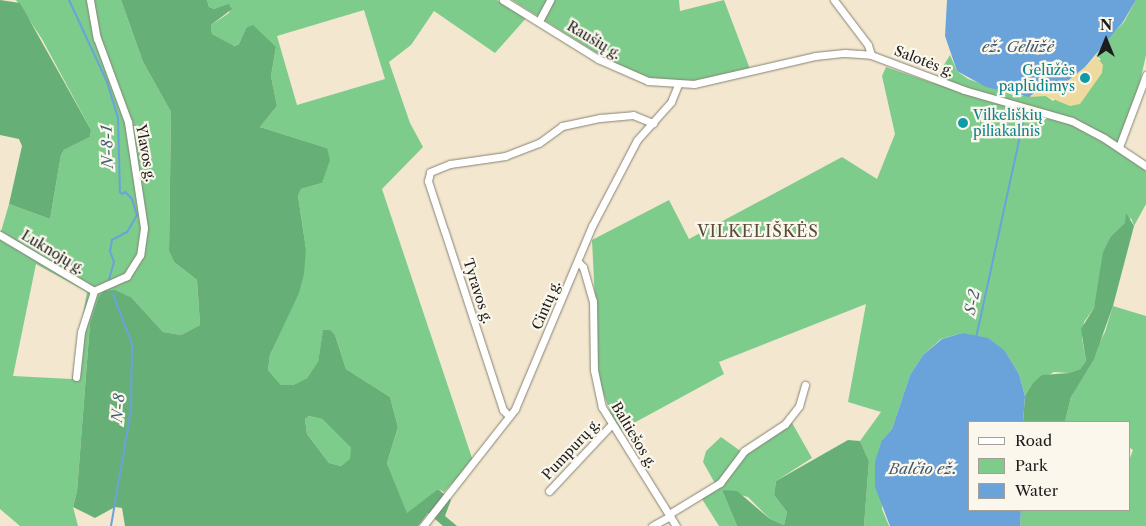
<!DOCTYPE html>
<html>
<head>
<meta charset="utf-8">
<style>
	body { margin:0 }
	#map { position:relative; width:1146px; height:526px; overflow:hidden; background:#f3e7cf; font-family:"Libre Caslon Text",serif }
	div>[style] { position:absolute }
	.green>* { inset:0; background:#7dcc8c }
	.forest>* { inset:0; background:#66b078 }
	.sand>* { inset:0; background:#eeda9e }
	.water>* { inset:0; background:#6aa3da }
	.stream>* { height:2px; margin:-1px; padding:0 1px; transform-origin:1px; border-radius:1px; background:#6aa3da }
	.roads { filter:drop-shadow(0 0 1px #888276) drop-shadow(0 0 1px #888276) }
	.minor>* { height:7px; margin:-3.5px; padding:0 3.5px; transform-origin:3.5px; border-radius:3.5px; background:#fff }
	.dots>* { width:14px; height:14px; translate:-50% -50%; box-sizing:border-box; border:2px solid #fbf7ec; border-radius:50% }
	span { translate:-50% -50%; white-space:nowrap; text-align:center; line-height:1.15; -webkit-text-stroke:4.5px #fbf7ec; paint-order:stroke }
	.street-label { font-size:14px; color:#1c1c1c }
	.culture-label { font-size:14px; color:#0d838f }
	.right { translate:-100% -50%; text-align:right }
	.left { translate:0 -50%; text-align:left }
	.water-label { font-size:15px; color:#3f5971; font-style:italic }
	.quarter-label { font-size:16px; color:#594b3a; letter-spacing:1px }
	.legend { position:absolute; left:968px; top:421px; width:162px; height:90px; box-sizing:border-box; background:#fbf7ec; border:1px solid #a29f99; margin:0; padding:6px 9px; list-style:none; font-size:15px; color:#1c1c1c }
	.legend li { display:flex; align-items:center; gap:10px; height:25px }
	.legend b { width:25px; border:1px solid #a29f99 }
	.north { position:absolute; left:1081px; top:15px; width:50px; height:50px; -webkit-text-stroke:4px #fbf7ec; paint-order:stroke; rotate:0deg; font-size:14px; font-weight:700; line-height:20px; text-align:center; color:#1c1c1c }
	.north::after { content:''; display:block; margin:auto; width:18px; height:22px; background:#1c1c1c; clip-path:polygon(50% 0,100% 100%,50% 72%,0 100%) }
</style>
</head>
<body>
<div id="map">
	<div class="green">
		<i style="clip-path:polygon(evenodd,16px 0,121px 0,143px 62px,171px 112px,169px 251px,174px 262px,197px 280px,200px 325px,181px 335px,163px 332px,132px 298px,98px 298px,90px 323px,77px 491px,73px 507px,78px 526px,20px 526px,0 509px,0 235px,9px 204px,50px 219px,61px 155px,64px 150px,90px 137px,91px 130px,42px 39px,16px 0,36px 264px,87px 292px,72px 379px,13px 376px,36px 264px)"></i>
		<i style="clip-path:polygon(evenodd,207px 0,497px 0,527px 17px,495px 53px,434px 11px,411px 45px,389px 62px,410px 123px,423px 147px,382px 189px,473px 461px,444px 492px,438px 489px,407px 514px,387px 463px,398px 427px,390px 397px,346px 369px,335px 335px,323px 331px,318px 363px,307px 378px,293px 385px,281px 385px,268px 370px,270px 355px,298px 293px,306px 249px,298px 196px,301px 189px,322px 183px,327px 148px,260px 127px,277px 106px,271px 76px,276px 47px,246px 28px,239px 44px,233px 46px,212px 34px,211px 25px,229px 13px,231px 6px,214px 9px,209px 7px,207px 0,364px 10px,385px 79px,297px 105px,277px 36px,364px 10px)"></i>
		<i style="clip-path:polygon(512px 0,679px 0,680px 11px,724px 0,750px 69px,692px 81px,650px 78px,611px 62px)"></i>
		<i style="clip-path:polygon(1136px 0,1146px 0,1146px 55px,1136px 100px,1116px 150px,1146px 171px,1146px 204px,1134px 226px,1131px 218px,1111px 236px,1094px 308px,1084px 322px,1082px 338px,1086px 361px,1080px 369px,1069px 373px,1054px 372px,1032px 384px,1025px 396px,1019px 374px,1005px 351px,962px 333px,941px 339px,923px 355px,910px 375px,892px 429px,882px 440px,882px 509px,889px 526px,864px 526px,869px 461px,860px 441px,881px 412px,848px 402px,866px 304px,719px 362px,724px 374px,621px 430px,613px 420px,599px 381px,592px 240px,669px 200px,689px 239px,842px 157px,877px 179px,895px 134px,882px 76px,886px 67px,933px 83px,950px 55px,957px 71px,968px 79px,1016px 96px,1046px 96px,1053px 101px,1101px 59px,1096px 56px,1102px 45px,1124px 22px)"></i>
		<i style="clip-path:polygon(1113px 306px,1146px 316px,1146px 526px,1020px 526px,1021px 510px,1130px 510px,1130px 458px,1133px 450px,1130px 448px,1130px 422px,1065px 422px,1071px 397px,1105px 332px)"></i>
		<i style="clip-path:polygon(309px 416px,322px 419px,351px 448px,351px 459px,341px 466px,329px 463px,307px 434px,305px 419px)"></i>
		<i style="clip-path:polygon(791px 421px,812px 458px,776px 481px,774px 495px,787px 512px,784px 525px,770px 519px,748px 497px,722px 490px,737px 526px,719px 526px,702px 499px,717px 487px,703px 462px,706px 451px,721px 437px,746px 455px)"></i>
	</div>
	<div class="forest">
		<i style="clip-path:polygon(0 0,20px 3px,91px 130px,90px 137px,64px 150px,61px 155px,50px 219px,9px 204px,22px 146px,19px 139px,0 135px)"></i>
		<i style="clip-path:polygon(evenodd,121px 0,207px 0,209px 7px,214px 9px,229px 4px,232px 9px,211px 25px,212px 34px,234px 46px,239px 44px,246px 28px,253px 25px,276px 47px,271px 76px,277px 106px,260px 127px,327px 148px,330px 160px,322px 183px,301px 189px,298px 196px,306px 249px,304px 274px,299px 293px,270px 355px,268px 370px,281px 385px,293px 385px,307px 378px,318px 362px,323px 330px,330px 330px,335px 335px,346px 369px,390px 397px,398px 427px,387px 463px,407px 513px,438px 489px,451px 500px,445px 516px,457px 526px,443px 526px,428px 513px,418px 526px,125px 526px,122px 508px,115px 507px,95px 518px,73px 507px,77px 491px,90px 323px,98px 298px,104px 291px,115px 290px,132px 298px,163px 332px,181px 335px,200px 325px,197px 280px,174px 262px,169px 251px,171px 112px,143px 62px,121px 0,309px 416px,322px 419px,351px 448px,350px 459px,341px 466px,329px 463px,307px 434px,305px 419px,309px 416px)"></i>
		<i style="clip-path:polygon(1126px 213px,1134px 226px,1113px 306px,1094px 359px,1071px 397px,1065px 422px,1023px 422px,1025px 396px,1032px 384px,1042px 375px,1069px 373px,1080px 369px,1086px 361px,1081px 329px,1094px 308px,1103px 252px,1111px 236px,1125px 223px)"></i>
		<i style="clip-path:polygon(848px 440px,860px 441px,869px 461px,864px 526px,737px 526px,722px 490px,737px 491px,770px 519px,784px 525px,787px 512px,774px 495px,776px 481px)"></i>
	</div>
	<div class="sand">
		<i style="clip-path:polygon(1096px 56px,1103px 65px,1102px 73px,1080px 104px,1070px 106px,1046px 96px,1029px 97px,1085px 67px)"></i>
	</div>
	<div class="water">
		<i style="clip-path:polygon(947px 0,1136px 0,1123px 22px,1085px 67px,1065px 83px,1037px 91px,1029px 97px,986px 87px,957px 71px,945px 36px)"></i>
		<i style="clip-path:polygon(962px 333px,988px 338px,1005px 351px,1019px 374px,1025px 396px,1023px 422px,970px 422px,970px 510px,1021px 510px,1020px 526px,890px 526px,875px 487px,875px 462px,882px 440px,892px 429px,910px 375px,923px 355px,942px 339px)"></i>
	</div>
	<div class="stream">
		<i style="left:69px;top:0;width:90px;rotate:65.1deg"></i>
		<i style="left:107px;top:82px;width:37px;rotate:73deg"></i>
		<i style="left:118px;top:117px;width:75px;rotate:88.5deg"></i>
		<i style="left:120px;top:192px;width:3px;rotate:45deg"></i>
		<i style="left:122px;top:194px;width:4px;rotate:-34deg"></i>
		<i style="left:125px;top:192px;width:10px;rotate:45deg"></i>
		<i style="left:132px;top:199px;width:17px;rotate:73deg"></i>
		<i style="left:137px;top:215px;width:20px;rotate:120deg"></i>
		<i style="left:127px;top:232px;width:17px;rotate:152deg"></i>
		<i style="left:112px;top:240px;width:11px;rotate:100deg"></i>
		<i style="left:110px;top:251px;width:12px;rotate:70deg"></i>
		<i style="left:114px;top:262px;width:18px;rotate:106deg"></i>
		<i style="left:976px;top:338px;width:221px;rotate:-77.7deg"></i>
		<i style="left:111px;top:526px;width:118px;rotate:-80.2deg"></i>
		<i style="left:131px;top:410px;width:66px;rotate:-89.1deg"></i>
		<i style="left:132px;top:344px;width:53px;rotate:-110.8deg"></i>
	</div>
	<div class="roads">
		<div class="minor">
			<i style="left:90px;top:0;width:39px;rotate:80deg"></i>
			<i style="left:97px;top:38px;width:90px;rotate:69.7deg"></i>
			<i style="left:128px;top:122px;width:107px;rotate:81.4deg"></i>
			<i style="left:144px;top:228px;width:27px;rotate:98deg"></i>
			<i style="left:140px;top:255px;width:25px;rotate:122deg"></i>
			<i style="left:127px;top:276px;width:36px;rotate:156deg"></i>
			<i style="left:503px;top:0;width:112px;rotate:31.8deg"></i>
			<i style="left:598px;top:59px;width:55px;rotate:23.7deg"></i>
			<i style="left:648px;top:81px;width:46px;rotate:3.7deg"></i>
			<i style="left:694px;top:84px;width:124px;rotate:-13deg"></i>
			<i style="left:815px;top:56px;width:30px;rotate:-6deg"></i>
			<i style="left:845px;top:53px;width:26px;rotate:4deg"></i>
			<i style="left:871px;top:55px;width:99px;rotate:20.6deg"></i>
			<i style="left:964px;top:90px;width:112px;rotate:16deg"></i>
			<i style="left:1072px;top:121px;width:36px;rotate:28deg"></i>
			<i style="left:1104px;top:138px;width:50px;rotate:33.7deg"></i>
			<i style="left:834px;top:0;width:56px;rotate:52.9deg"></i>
			<i style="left:868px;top:45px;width:10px;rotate:73deg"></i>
			<i style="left:539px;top:21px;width:24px;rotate:-62deg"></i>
			<i style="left:1119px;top:147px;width:77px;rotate:-69.4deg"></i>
			<i style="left:0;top:235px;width:109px;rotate:30.8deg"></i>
			<i style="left:578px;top:262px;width:7px;rotate:45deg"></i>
			<i style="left:583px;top:267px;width:35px;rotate:74deg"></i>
			<i style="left:593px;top:301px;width:69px;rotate:89.2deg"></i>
			<i style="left:594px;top:370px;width:38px;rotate:78deg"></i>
			<i style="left:602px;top:407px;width:140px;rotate:58.1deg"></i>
			<i style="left:76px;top:377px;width:45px;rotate:-83.7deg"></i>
			<i style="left:81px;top:332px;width:43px;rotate:-72.4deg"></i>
			<i style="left:509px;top:416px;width:8px;rotate:-135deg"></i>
			<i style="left:503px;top:410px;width:189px;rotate:-108.1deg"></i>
			<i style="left:444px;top:230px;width:52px;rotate:-108.1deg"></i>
			<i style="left:428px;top:181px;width:9px;rotate:-77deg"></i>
			<i style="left:430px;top:172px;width:22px;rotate:-22deg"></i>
			<i style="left:450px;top:164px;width:56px;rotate:-8.3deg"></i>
			<i style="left:505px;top:156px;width:36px;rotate:-21deg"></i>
			<i style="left:539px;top:143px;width:29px;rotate:-36deg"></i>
			<i style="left:562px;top:126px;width:39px;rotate:-12deg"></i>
			<i style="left:600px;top:118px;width:33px;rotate:-5deg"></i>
			<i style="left:633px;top:115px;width:22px;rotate:22deg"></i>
			<i style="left:549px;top:491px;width:92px;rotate:-46.8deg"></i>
			<i style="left:669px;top:514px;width:60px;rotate:-31.3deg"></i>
			<i style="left:720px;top:483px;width:40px;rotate:-53deg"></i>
			<i style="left:744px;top:451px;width:49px;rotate:-33.4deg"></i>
			<i style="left:785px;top:424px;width:23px;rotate:-52deg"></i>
			<i style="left:799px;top:406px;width:22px;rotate:-74deg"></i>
			<i style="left:423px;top:526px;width:149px;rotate:-51.8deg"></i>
			<i style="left:515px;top:409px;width:199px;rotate:-67.2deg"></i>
			<i style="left:592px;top:226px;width:97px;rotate:-62.4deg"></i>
			<i style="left:637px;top:140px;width:51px;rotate:-48.2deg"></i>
			<i style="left:671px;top:102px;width:18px;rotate:-68deg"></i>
			<i style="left:652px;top:526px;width:21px;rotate:-29deg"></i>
		</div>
	</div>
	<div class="dots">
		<i style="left:1085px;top:78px;background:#0f9aa8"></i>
		<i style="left:963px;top:123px;background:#0f9aa8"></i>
	</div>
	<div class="street-label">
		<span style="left:594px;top:40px;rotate:31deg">Raušių g.</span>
		<span style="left:924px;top:61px;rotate:21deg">Salotės g.</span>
		<span style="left:146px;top:153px;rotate:80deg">Ylavos g.</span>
		<span style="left:53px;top:252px;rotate:31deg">Luknojų g.</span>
		<span style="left:478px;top:291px;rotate:72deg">Tyravos g.</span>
		<span style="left:546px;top:305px;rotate:-67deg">Cintų g.</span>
		<span style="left:634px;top:435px;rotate:59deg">Baltiešos g.</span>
		<span style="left:571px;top:449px;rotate:-47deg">Pumpurų g.</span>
	</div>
	<div class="culture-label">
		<span class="right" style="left:1075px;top:78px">Gelūžės<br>paplūdimys</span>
		<span class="left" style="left:973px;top:123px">Vilkeliškių<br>piliakalnis</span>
	</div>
	<div class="water-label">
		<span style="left:1018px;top:47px">ež. Gelūžė</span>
		<span style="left:107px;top:147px;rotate:-92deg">N-8-1</span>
		<span style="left:972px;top:302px;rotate:-77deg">S-2</span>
		<span style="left:118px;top:408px;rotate:-85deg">N-8</span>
		<span style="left:923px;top:469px">Balčio ež.</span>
	</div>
	<div class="quarter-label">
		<span style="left:758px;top:231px">VILKELIŠKĖS</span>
	</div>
	<ul class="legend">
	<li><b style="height:6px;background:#fff"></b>Road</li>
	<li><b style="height:14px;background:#7dcc8c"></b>Park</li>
	<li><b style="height:14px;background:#6aa3da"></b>Water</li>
	</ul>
	<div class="north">N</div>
</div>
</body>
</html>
